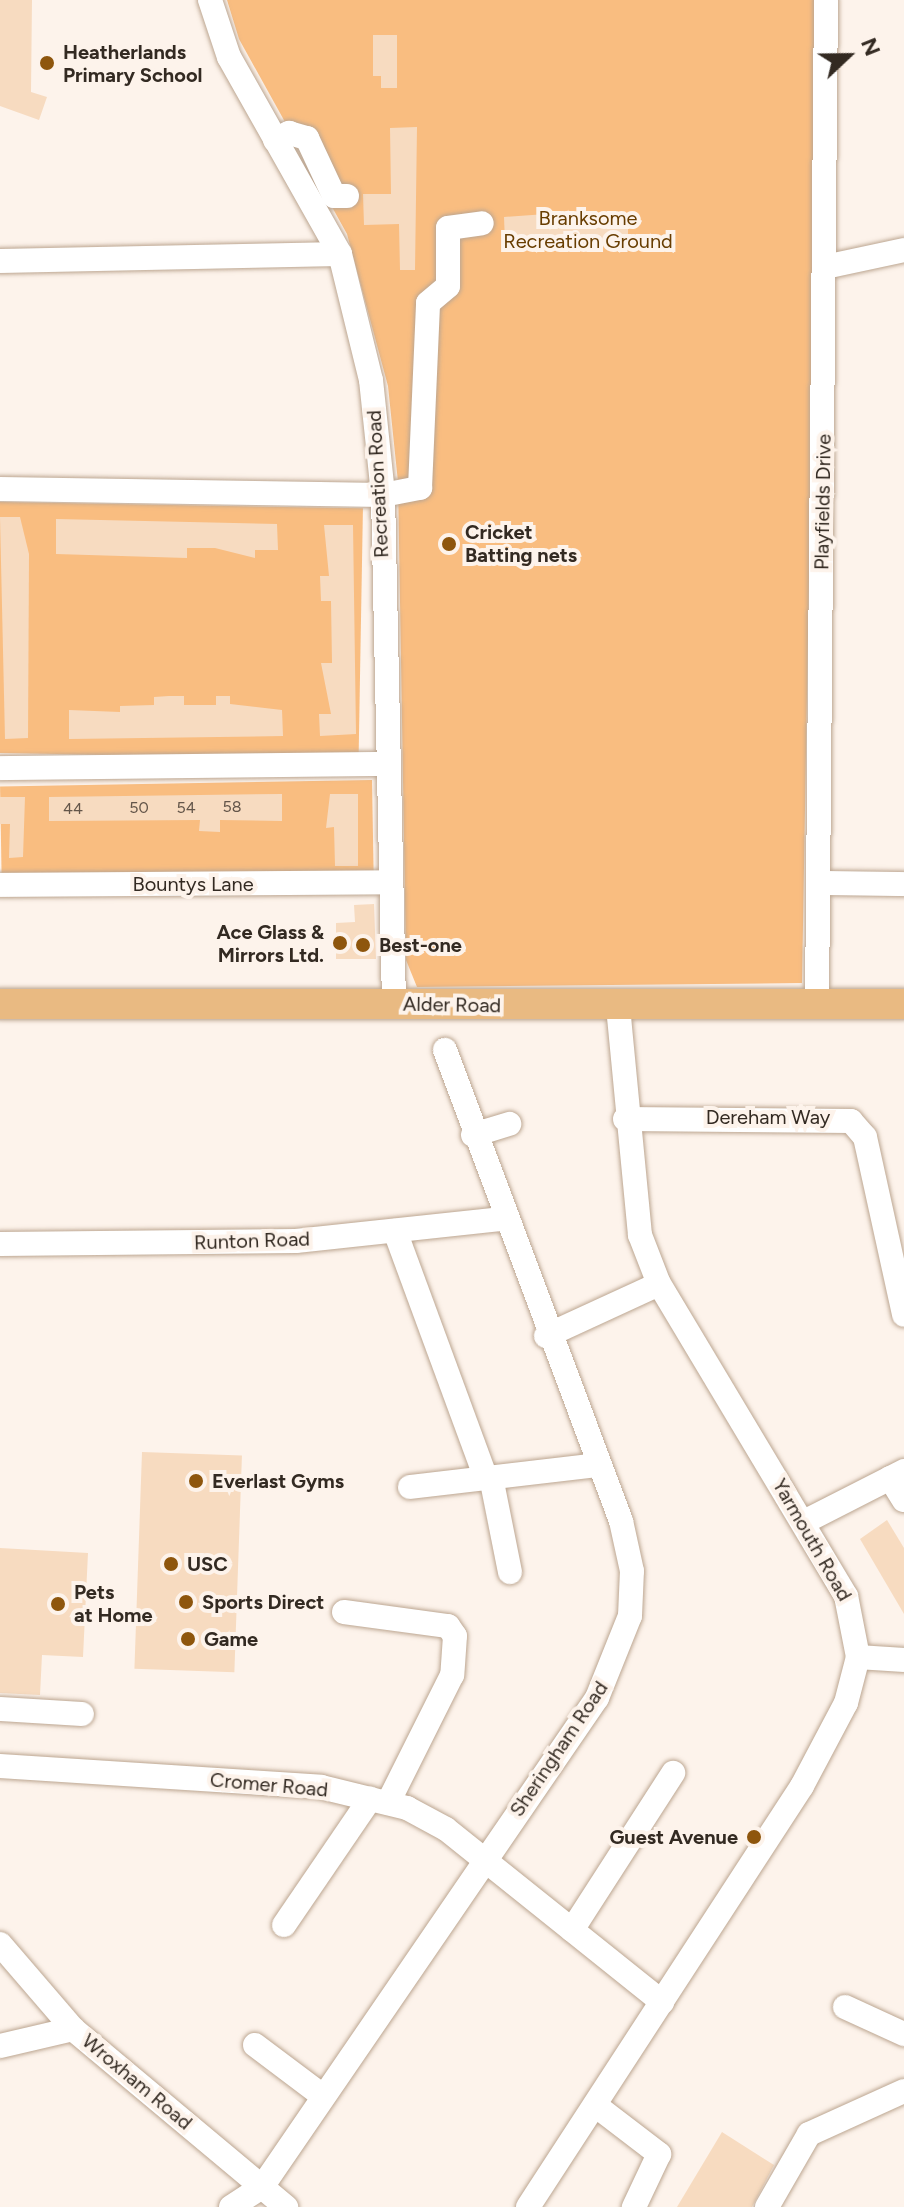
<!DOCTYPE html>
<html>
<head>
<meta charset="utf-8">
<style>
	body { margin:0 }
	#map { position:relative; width:904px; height:2207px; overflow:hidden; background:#fdf3eb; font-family:Figtree,sans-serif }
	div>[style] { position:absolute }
	.green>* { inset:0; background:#f9bd80; transform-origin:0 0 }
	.building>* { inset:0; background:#f7dbc0; transform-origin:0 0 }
	.roads { filter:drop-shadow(0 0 2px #bca691) drop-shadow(0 0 2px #bca691) }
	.minor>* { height:24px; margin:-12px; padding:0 12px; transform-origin:12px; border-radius:12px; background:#fff }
	.major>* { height:30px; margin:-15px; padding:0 15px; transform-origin:15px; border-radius:15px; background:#e9ba82 }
	.dots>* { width:22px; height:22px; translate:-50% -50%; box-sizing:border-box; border:4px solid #fdf3eb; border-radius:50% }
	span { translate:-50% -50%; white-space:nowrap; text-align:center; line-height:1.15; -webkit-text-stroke:8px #fdf3eb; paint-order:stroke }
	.number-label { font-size:16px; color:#64564a }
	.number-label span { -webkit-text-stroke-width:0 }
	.poi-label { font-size:20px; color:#332a22; font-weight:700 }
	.left { translate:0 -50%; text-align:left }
	.right { translate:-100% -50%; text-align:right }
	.park-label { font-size:20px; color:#683d01 }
	.street-label { font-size:20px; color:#332a22 }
	.north { position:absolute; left:808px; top:16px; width:80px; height:80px; -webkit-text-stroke:6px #fdf3eb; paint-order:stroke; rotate:68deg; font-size:22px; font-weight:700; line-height:32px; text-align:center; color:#332a22 }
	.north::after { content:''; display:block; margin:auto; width:28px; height:36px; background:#332a22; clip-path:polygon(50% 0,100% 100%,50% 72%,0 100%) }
</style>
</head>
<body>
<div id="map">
	<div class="green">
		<i style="clip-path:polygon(227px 0,819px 0,802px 983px,417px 987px,406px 960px,398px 482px,388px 386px,347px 234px,239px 39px)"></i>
		<i style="left:0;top:502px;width:363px;height:251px;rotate:1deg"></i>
		<i style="left:372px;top:780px;width:97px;height:372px;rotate:89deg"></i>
	</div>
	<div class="building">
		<i style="clip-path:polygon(0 0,32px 0,31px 92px,47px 97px,39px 120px,0 106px)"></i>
		<i style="clip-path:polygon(373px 35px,397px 35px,397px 88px,381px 88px,381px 76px,373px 76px)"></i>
		<i style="clip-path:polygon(417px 127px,415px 270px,400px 270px,399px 224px,364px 225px,363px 194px,391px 194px,390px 128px)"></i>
		<i style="clip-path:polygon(574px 212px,628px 218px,628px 239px,505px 242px,504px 217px)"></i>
		<i style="clip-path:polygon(0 517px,20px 517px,29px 554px,28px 738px,5px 739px)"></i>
		<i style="clip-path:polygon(56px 519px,277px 524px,278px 550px,255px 550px,255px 558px,215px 548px,187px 548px,187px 558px,56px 554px)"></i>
		<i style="clip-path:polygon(324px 525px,353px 525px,356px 734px,320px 736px,319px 714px,331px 714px,321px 663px,332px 663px,331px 601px,321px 601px,320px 576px,329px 576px)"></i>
		<i style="clip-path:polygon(169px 696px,184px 696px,184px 705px,216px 705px,216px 696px,230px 696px,230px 704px,282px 710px,283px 736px,69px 739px,69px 710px,120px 712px,120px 706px,154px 705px,154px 697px)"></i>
		<i style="clip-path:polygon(282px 794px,282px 821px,220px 820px,220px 832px,199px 831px,200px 820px,49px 821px,49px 797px)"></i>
		<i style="clip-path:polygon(330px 794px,358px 794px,358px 866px,335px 866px,334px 827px,326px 828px)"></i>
		<i style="clip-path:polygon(0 797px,25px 797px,23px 857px,9px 858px,10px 824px,0 824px)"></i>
		<i style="clip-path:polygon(374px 904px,376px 959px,336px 959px,336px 923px,355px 922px,354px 905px)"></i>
		<i style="left:142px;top:1452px;width:100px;height:217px;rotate:2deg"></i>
		<i style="clip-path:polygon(887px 1520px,904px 1548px,904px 1614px,860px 1539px)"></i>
		<i style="clip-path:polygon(0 1548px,88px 1553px,83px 1657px,42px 1655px,40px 1695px,0 1693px)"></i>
		<i style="clip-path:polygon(722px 2132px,774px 2165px,752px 2207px,677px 2207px)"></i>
	</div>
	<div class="roads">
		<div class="minor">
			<i style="left:210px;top:0;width:60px;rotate:71.6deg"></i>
			<i style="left:229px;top:57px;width:226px;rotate:60.6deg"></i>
			<i style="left:340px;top:254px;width:130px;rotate:76.2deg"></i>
			<i style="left:371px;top:380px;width:116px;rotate:84deg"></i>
			<i style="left:383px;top:495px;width:509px;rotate:88.76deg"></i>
			<i style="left:275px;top:140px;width:16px;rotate:-27deg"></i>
			<i style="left:289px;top:133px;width:19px;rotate:16deg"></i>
			<i style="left:307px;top:138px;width:64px;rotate:65deg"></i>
			<i style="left:334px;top:196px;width:13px"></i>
			<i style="left:0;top:261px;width:340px;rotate:-1.2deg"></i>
			<i style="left:825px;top:267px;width:81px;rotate:-12.1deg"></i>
			<i style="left:0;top:489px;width:383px;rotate:0.9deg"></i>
			<i style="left:383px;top:495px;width:38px;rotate:-11deg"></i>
			<i style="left:420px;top:488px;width:185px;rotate:-87.5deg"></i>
			<i style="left:428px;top:303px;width:26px;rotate:-40deg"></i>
			<i style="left:448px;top:286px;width:58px;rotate:-90deg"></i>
			<i style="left:448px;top:228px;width:34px;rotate:-8deg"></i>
			<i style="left:0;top:768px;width:385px;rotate:-0.6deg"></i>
			<i style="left:819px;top:883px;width:85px;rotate:0.7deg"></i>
			<i style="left:0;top:885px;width:387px;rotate:-0.4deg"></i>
			<i style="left:817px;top:1005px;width:1005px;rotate:-89.49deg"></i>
			<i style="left:625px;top:1119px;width:226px;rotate:0.5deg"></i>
			<i style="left:851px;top:1121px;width:21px;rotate:49deg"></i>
			<i style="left:865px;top:1137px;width:182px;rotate:77.6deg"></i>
			<i style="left:473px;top:1135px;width:38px;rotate:-17deg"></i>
			<i style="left:395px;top:1231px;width:263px;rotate:69.8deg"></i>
			<i style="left:0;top:1244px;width:296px;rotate:-0.6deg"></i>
			<i style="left:296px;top:1241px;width:207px;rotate:-6.1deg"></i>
			<i style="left:546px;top:1336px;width:124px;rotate:-24.7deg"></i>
			<i style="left:491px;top:1477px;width:97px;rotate:78.7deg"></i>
			<i style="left:890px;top:1478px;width:26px;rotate:58deg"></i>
			<i style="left:410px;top:1487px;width:189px;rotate:-6.7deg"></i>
			<i style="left:804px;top:1522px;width:112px;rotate:-27deg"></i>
			<i style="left:344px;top:1612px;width:105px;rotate:7.7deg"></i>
			<i style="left:448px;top:1626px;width:12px;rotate:55deg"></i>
			<i style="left:455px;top:1636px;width:39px;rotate:94deg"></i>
			<i style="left:452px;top:1675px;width:143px;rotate:116.6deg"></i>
			<i style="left:858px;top:1657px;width:46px;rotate:3.7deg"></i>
			<i style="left:0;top:1709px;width:82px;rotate:3.5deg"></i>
			<i style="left:0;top:1766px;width:322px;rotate:3.7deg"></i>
			<i style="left:321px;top:1787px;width:89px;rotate:13.7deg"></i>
			<i style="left:407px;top:1808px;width:44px;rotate:28.3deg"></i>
			<i style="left:446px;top:1829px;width:277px;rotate:38.7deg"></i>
			<i style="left:284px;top:1925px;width:153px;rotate:-55.7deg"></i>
			<i style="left:572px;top:1930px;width:187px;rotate:-57.2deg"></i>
			<i style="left:0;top:1944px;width:112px;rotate:49.3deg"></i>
			<i style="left:73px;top:2029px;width:278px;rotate:39.9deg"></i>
			<i style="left:845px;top:2007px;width:65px;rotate:24.6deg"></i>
			<i style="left:255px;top:2045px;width:85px;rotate:36.9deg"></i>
			<i style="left:0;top:2046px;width:75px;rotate:-13.1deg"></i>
			<i style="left:595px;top:2105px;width:81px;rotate:37.4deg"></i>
			<i style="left:659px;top:2154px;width:59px;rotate:115.3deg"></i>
			<i style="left:231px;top:2207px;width:37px;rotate:-33deg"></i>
			<i style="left:262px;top:2187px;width:593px;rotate:-55.59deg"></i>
			<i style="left:597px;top:1698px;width:88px;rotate:-68.1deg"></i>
			<i style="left:630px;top:1616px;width:45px;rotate:-87.5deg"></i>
			<i style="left:632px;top:1571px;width:51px;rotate:-102.4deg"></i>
			<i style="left:621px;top:1521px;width:503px;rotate:-110.49deg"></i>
			<i style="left:528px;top:2207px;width:502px;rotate:-56.94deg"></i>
			<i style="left:802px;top:1786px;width:94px;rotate:-62.1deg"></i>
			<i style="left:846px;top:1703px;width:48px;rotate:-75.4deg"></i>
			<i style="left:858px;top:1657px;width:62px;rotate:-101.1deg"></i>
			<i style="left:846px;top:1596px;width:364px;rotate:-120.9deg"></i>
			<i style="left:659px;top:1284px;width:53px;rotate:-111.2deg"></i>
			<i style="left:640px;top:1235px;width:230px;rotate:-95.5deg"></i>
			<i style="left:767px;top:2207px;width:84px;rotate:-60.1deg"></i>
			<i style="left:809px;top:2134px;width:104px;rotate:-24.4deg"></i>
		</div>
		<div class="major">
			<i style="left:0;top:1004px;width:904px"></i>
		</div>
	</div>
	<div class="dots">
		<i style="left:47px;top:63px;background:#8e560d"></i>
		<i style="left:449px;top:544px;background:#8e560d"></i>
		<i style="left:340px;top:943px;background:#8e560d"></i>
		<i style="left:363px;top:945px;background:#8e560d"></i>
		<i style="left:196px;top:1481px;background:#8e560d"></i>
		<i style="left:171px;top:1564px;background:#8e560d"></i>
		<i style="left:186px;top:1602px;background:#8e560d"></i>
		<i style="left:58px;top:1604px;background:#8e560d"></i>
		<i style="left:188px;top:1639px;background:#8e560d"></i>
		<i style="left:754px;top:1837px;background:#8e560d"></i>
	</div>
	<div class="number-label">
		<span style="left:232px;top:807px">58</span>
		<span style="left:139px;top:808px">50</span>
		<span style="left:186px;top:808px">54</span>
		<span style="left:73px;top:809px">44</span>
	</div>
	<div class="poi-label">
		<span class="left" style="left:63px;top:64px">Heatherlands<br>Primary School</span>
		<span class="left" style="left:465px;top:544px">Cricket<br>Batting nets</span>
		<span class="right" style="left:324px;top:944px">Ace Glass &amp;<br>Mirrors Ltd.</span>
		<span class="left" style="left:379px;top:945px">Best-one</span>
		<span class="left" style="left:212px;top:1481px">Everlast Gyms</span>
		<span class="left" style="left:187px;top:1564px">USC</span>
		<span class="left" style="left:74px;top:1604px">Pets<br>at Home</span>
		<span class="left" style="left:202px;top:1602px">Sports Direct</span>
		<span class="left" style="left:204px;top:1639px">Game</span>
		<span class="right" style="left:738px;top:1837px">Guest Avenue</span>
	</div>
	<div class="park-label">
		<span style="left:588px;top:230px">Branksome<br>Recreation Ground</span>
	</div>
	<div class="street-label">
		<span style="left:378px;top:484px;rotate:-93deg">Recreation Road</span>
		<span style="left:823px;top:502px;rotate:-89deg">Playfields Drive</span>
		<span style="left:193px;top:884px">Bountys Lane</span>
		<span style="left:452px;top:1005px;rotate:1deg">Alder Road</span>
		<span style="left:768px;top:1117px">Dereham Way</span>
		<span style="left:252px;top:1241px;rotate:-2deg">Runton Road</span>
		<span style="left:812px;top:1540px;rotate:60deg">Yarmouth Road</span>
		<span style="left:559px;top:1749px;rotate:-56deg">Sheringham Road</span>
		<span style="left:269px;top:1785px;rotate:5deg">Cromer Road</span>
		<span style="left:137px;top:2082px;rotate:40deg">Wroxham Road</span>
	</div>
	<div class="north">N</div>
</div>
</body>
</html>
